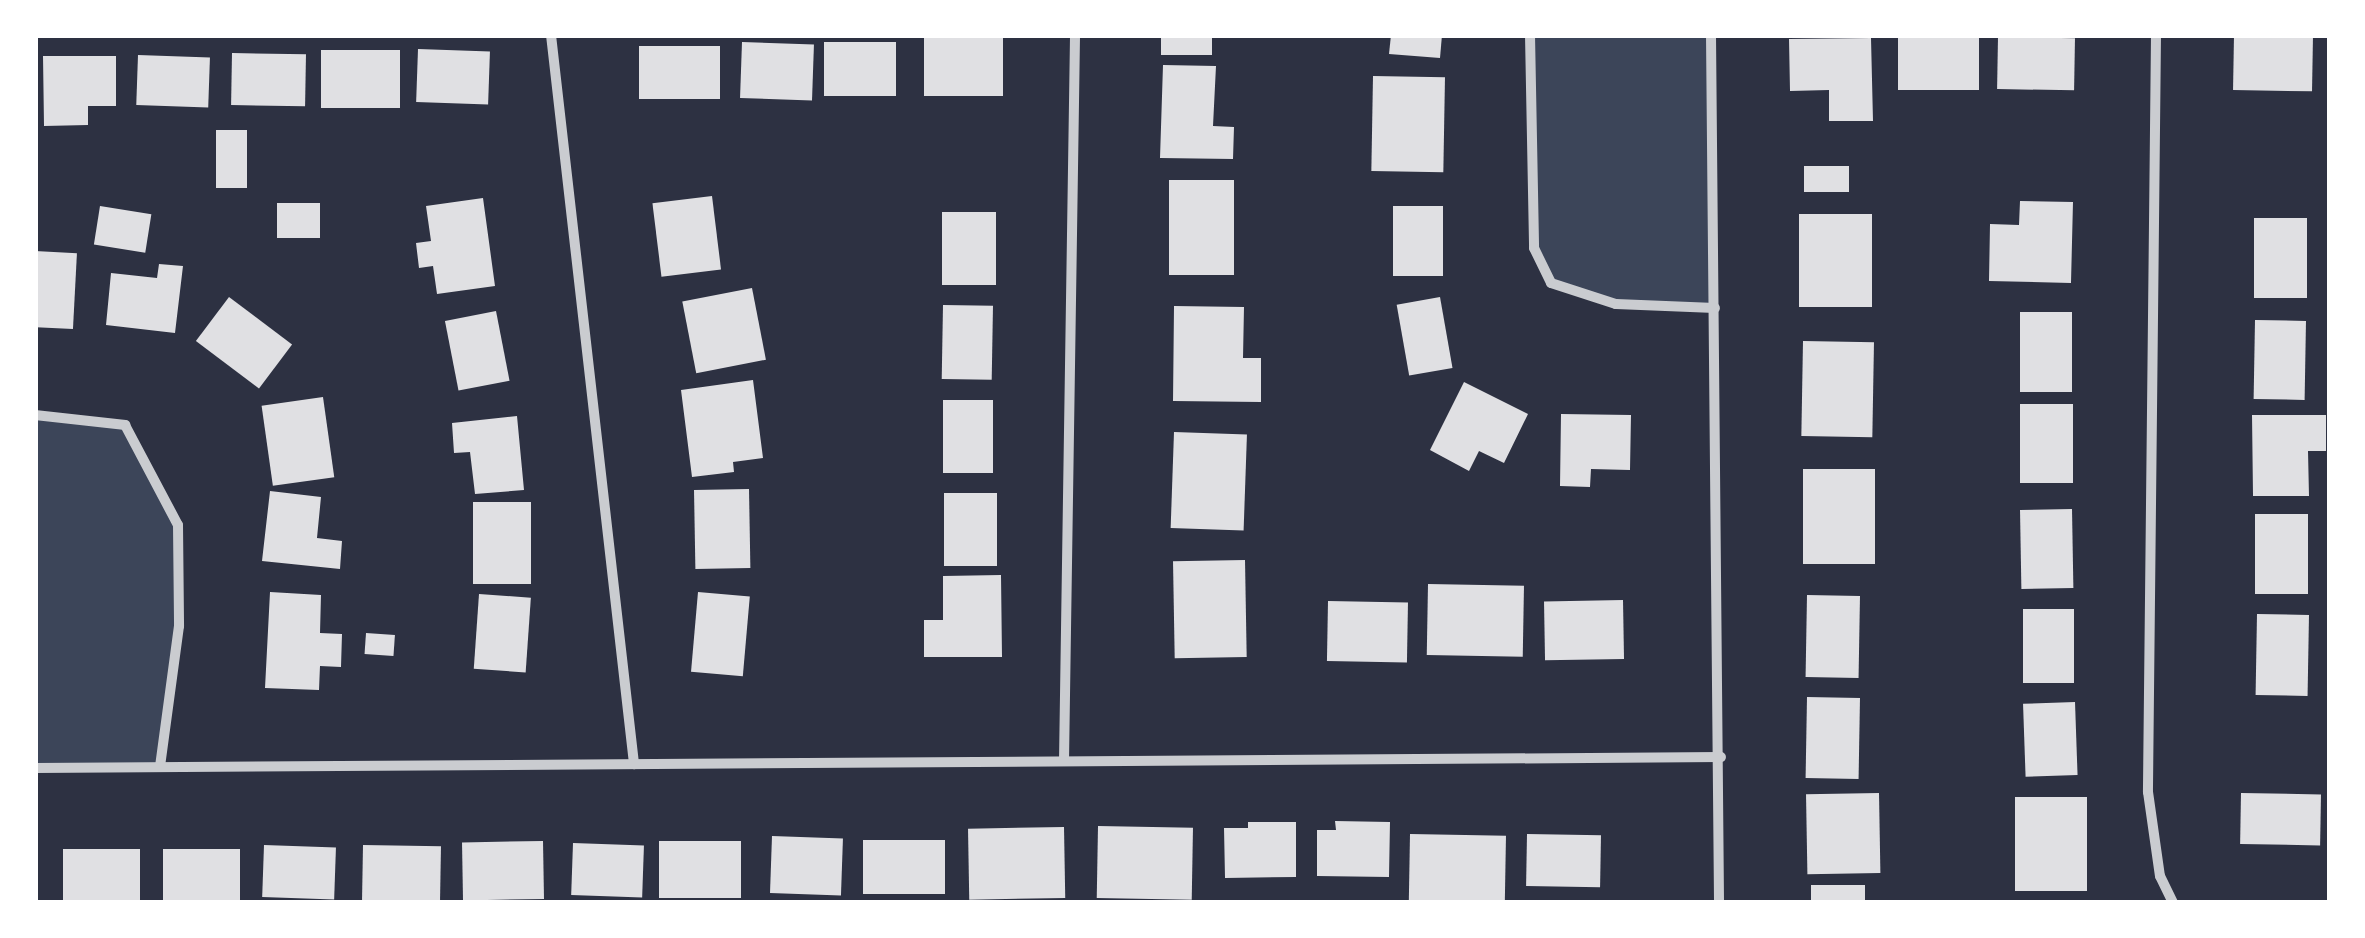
<!DOCTYPE html>
<html>
<head>
<meta charset="utf-8">
<style>
	body { margin:0 }
	#map { position:relative; width:2365px; height:938px; overflow:hidden; background:#2d3142; font-family:"Titillium Web",sans-serif }
	div>[style] { position:absolute }
	.green>* { inset:0; background:#3c4559 }
	.building>* { inset:0; background:#e0e0e3; transform-origin:0 0 }
	.minor>* { height:10px; margin:-5px; padding:0 5px; transform-origin:5px; border-radius:5px; background:#caccd0 }
	span { translate:-50% -50%; white-space:nowrap; text-align:center; line-height:1.15; -webkit-text-stroke:10px #fff; paint-order:stroke }
	.frame { position:absolute; inset:0; border:38px solid #fff; pointer-events:none }
</style>
</head>
<body>
<div id="map">
	<div class="green">
		<i style="clip-path:polygon(1530px 35px,1711px 35px,1715px 308px,1616px 304px,1551px 283px,1534px 248px)"></i>
		<i style="clip-path:polygon(35px 415px,125px 425px,178px 525px,179px 626px,160px 767px,35px 768px)"></i>
	</div>
	<div class="building">
		<i style="left:1161px;top:35px;width:51px;height:20px"></i>
		<i style="clip-path:polygon(1391px 35px,1442px 35px,1440px 58px,1389px 54px)"></i>
		<i style="left:1898px;top:35px;width:81px;height:55px"></i>
		<i style="left:2234px;top:35px;width:79px;height:55px;rotate:1deg"></i>
		<i style="left:1998px;top:37px;width:77px;height:52px;rotate:1deg"></i>
		<i style="left:1003px;top:38px;width:58px;height:79px;rotate:90deg"></i>
		<i style="clip-path:polygon(1871px 38px,1873px 121px,1829px 121px,1829px 90px,1790px 91px,1789px 39px)"></i>
		<i style="left:742px;top:42px;width:72px;height:56px;rotate:2deg"></i>
		<i style="left:896px;top:42px;width:54px;height:72px;rotate:90deg"></i>
		<i style="left:720px;top:46px;width:53px;height:81px;rotate:90deg"></i>
		<i style="left:418px;top:49px;width:72px;height:53px;rotate:2deg"></i>
		<i style="left:321px;top:50px;width:79px;height:58px"></i>
		<i style="left:232px;top:53px;width:74px;height:52px;rotate:1deg"></i>
		<i style="left:138px;top:55px;width:72px;height:50px;rotate:2deg"></i>
		<i style="clip-path:polygon(43px 56px,116px 56px,116px 106px,88px 106px,88px 125px,44px 126px)"></i>
		<i style="clip-path:polygon(1163px 65px,1216px 66px,1213px 126px,1234px 127px,1233px 159px,1160px 158px)"></i>
		<i style="left:1373px;top:76px;width:72px;height:95px;rotate:1deg"></i>
		<i style="left:216px;top:130px;width:31px;height:58px"></i>
		<i style="left:1804px;top:166px;width:45px;height:26px"></i>
		<i style="left:1169px;top:180px;width:65px;height:95px"></i>
		<i style="left:712px;top:196px;width:74px;height:60px;rotate:83deg"></i>
		<i style="clip-path:polygon(483px 198px,495px 286px,437px 294px,433px 266px,419px 268px,416px 243px,431px 241px,426px 206px)"></i>
		<i style="clip-path:polygon(2020px 201px,2073px 202px,2071px 283px,1989px 281px,1990px 224px,2019px 225px)"></i>
		<i style="left:277px;top:203px;width:43px;height:35px"></i>
		<i style="left:100px;top:206px;width:52px;height:39px;rotate:9deg"></i>
		<i style="left:1393px;top:206px;width:50px;height:70px"></i>
		<i style="left:942px;top:212px;width:54px;height:73px"></i>
		<i style="left:1799px;top:214px;width:73px;height:93px"></i>
		<i style="left:2254px;top:218px;width:53px;height:80px"></i>
		<i style="left:35px;top:251px;width:42px;height:76px;rotate:3deg"></i>
		<i style="clip-path:polygon(159px 264px,183px 266px,175px 333px,106px 325px,111px 273px,157px 278px)"></i>
		<i style="left:752px;top:288px;width:73px;height:71px;rotate:79deg"></i>
		<i style="left:229px;top:297px;width:79px;height:55px;rotate:37deg"></i>
		<i style="left:1440px;top:297px;width:72px;height:44px;rotate:80deg"></i>
		<i style="left:943px;top:305px;width:50px;height:74px;rotate:1deg"></i>
		<i style="clip-path:polygon(1174px 306px,1244px 307px,1243px 358px,1261px 358px,1261px 402px,1173px 401px)"></i>
		<i style="left:496px;top:311px;width:71px;height:52px;rotate:79deg"></i>
		<i style="left:2020px;top:312px;width:52px;height:80px"></i>
		<i style="left:2255px;top:320px;width:51px;height:79px;rotate:1deg"></i>
		<i style="left:1803px;top:341px;width:71px;height:95px;rotate:1deg"></i>
		<i style="clip-path:polygon(753px 380px,763px 458px,733px 462px,734px 472px,692px 477px,681px 390px)"></i>
		<i style="clip-path:polygon(1464px 382px,1528px 414px,1504px 463px,1479px 451px,1469px 471px,1430px 450px)"></i>
		<i style="left:323px;top:397px;width:81px;height:62px;rotate:82deg"></i>
		<i style="left:943px;top:400px;width:50px;height:73px"></i>
		<i style="left:2020px;top:404px;width:53px;height:79px"></i>
		<i style="clip-path:polygon(1561px 414px,1631px 415px,1630px 470px,1591px 469px,1590px 487px,1560px 486px)"></i>
		<i style="clip-path:polygon(2252px 415px,2326px 415px,2326px 451px,2308px 451px,2309px 496px,2253px 496px)"></i>
		<i style="clip-path:polygon(517px 416px,524px 490px,475px 494px,470px 452px,454px 453px,452px 423px)"></i>
		<i style="left:1174px;top:432px;width:73px;height:96px;rotate:2deg"></i>
		<i style="left:1803px;top:469px;width:72px;height:95px"></i>
		<i style="left:749px;top:489px;width:79px;height:55px;rotate:89deg"></i>
		<i style="clip-path:polygon(270px 491px,321px 497px,317px 538px,342px 541px,340px 569px,262px 561px)"></i>
		<i style="left:944px;top:493px;width:53px;height:73px"></i>
		<i style="left:531px;top:502px;width:82px;height:58px;rotate:90deg"></i>
		<i style="left:2072px;top:509px;width:79px;height:52px;rotate:89deg"></i>
		<i style="left:2255px;top:514px;width:53px;height:80px"></i>
		<i style="left:1245px;top:560px;width:97px;height:72px;rotate:89deg"></i>
		<i style="clip-path:polygon(1001px 575px,1002px 657px,924px 657px,924px 620px,943px 620px,943px 576px)"></i>
		<i style="left:1428px;top:584px;width:96px;height:71px;rotate:1deg"></i>
		<i style="clip-path:polygon(270px 592px,321px 595px,320px 633px,342px 634px,341px 667px,320px 666px,319px 690px,265px 688px)"></i>
		<i style="left:698px;top:592px;width:52px;height:80px;rotate:5deg"></i>
		<i style="left:479px;top:594px;width:52px;height:75px;rotate:4deg"></i>
		<i style="left:1807px;top:595px;width:53px;height:82px;rotate:1deg"></i>
		<i style="left:1623px;top:600px;width:59px;height:79px;rotate:89deg"></i>
		<i style="left:1328px;top:601px;width:80px;height:60px;rotate:1deg"></i>
		<i style="left:2023px;top:609px;width:51px;height:74px"></i>
		<i style="left:2257px;top:614px;width:52px;height:81px;rotate:1deg"></i>
		<i style="left:366px;top:633px;width:29px;height:21px;rotate:4deg"></i>
		<i style="left:1807px;top:697px;width:53px;height:81px;rotate:1deg"></i>
		<i style="left:2075px;top:702px;width:73px;height:52px;rotate:88deg"></i>
		<i style="left:1879px;top:793px;width:80px;height:73px;rotate:89deg"></i>
		<i style="left:2241px;top:793px;width:80px;height:51px;rotate:1deg"></i>
		<i style="left:2015px;top:797px;width:72px;height:94px"></i>
		<i style="clip-path:polygon(1335px 821px,1390px 822px,1389px 877px,1317px 876px,1317px 830px,1336px 830px)"></i>
		<i style="clip-path:polygon(1248px 822px,1296px 822px,1296px 877px,1225px 878px,1224px 828px,1248px 828px)"></i>
		<i style="left:1098px;top:826px;width:95px;height:72px;rotate:1deg"></i>
		<i style="left:1064px;top:827px;width:71px;height:96px;rotate:89deg"></i>
		<i style="left:1410px;top:834px;width:96px;height:69px;rotate:1deg"></i>
		<i style="left:1527px;top:834px;width:74px;height:52px;rotate:1deg"></i>
		<i style="left:772px;top:836px;width:71px;height:57px;rotate:2deg"></i>
		<i style="left:863px;top:840px;width:82px;height:54px"></i>
		<i style="left:543px;top:841px;width:58px;height:81px;rotate:89deg"></i>
		<i style="left:659px;top:841px;width:82px;height:57px"></i>
		<i style="left:573px;top:843px;width:71px;height:52px;rotate:2deg"></i>
		<i style="left:264px;top:845px;width:72px;height:52px;rotate:2deg"></i>
		<i style="left:363px;top:845px;width:78px;height:55px;rotate:1deg"></i>
		<i style="left:63px;top:849px;width:77px;height:53px"></i>
		<i style="left:240px;top:849px;width:53px;height:77px;rotate:90deg"></i>
		<i style="left:1811px;top:885px;width:54px;height:18px"></i>
	</div>
	<div class="minor">
		<i style="left:551px;top:35px;width:734px;rotate:83.5deg"></i>
		<i style="left:1530px;top:35px;width:213px;rotate:88.9deg"></i>
		<i style="left:1534px;top:248px;width:39px;rotate:64deg"></i>
		<i style="left:1551px;top:283px;width:68px;rotate:17.9deg"></i>
		<i style="left:1616px;top:304px;width:99px;rotate:2.3deg"></i>
		<i style="left:1711px;top:35px;width:868px;rotate:89.47deg"></i>
		<i style="left:2156px;top:35px;width:757px;rotate:90.61deg"></i>
		<i style="left:2148px;top:792px;width:85px;rotate:81.9deg"></i>
		<i style="left:2160px;top:876px;width:30px;rotate:64deg"></i>
		<i style="left:35px;top:415px;width:91px;rotate:6.3deg"></i>
		<i style="left:125px;top:425px;width:113px;rotate:62.1deg"></i>
		<i style="left:178px;top:525px;width:101px;rotate:89.4deg"></i>
		<i style="left:179px;top:626px;width:142px;rotate:97.7deg"></i>
		<i style="left:1064px;top:761px;width:726px;rotate:-89.13deg"></i>
		<i style="left:35px;top:768px;width:1686px;rotate:-0.37deg"></i>
	</div>
	<div class="frame"></div>
</div>
</body>
</html>
